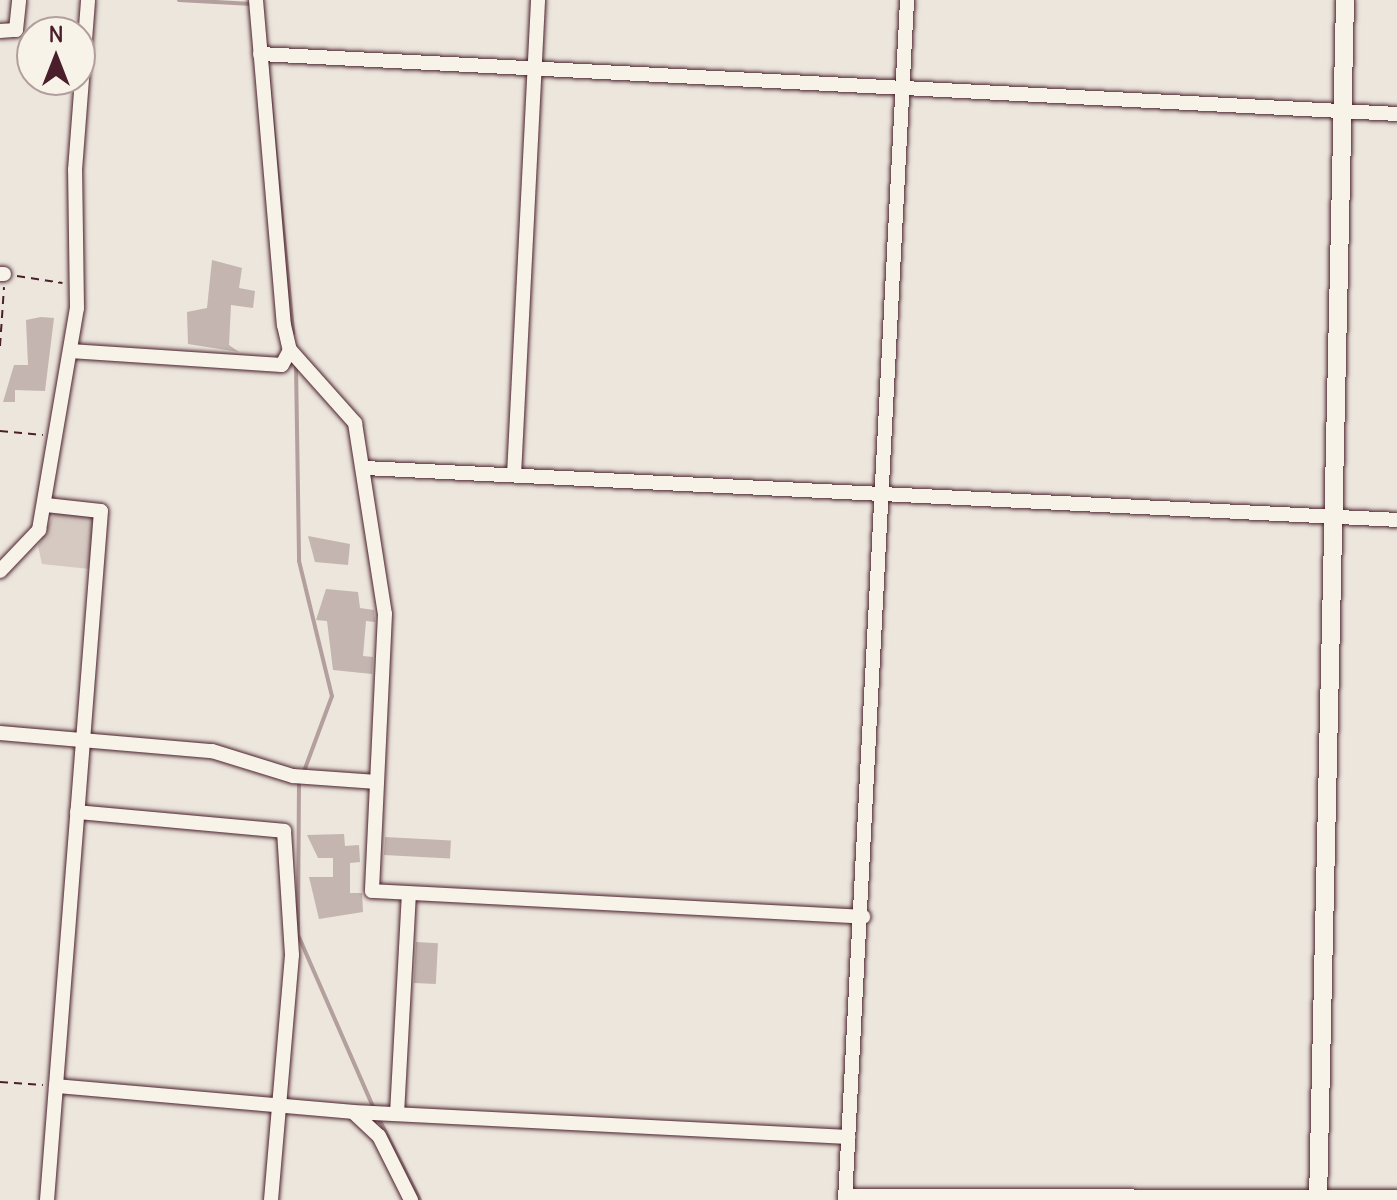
<!DOCTYPE html>
<html>
<head>
<meta charset="utf-8">
<style>
	body { margin:0 }
	#map { position:relative; width:1397px; height:1200px; overflow:hidden; background:#ece6dd; font-family:Delius,sans-serif }
	div>[style] { position:absolute }
	.green>* { inset:0; background:#d5c9c2 }
	.stream>* { height:4px; margin:-2px; padding:0 2px; transform-origin:2px; border-radius:2px; background:#b39f9d }
	.building>* { inset:0; background:#c4b5b0; transform-origin:0 0 }
	.path>* { height:2px; margin-top:-1px; transform-origin:0; background:repeating-linear-gradient(90deg,#4a1f2b 0 8px,transparent 0 14px) }
	.roads { filter:drop-shadow(0 0 2px #4a1f2b) drop-shadow(0 0 2px #4a1f2b) }
	.minor>* { height:14px; margin:-7px; padding:0 7px; transform-origin:7px; border-radius:7px; background:#f7f3e8 }
	.tertiary>* { height:18px; margin:-9px; padding:0 9px; transform-origin:9px; border-radius:9px; background:#f7f3e8 }
	span { translate:-50% -50%; white-space:nowrap; text-align:center; line-height:1.15; -webkit-text-stroke:6px #f7f3e8; paint-order:stroke }
	.north { position:absolute; left:16px; top:16px; width:80px; height:80px; box-sizing:border-box; background:#f7f3e8; border:2px solid #b29e9c; border-radius:50%; rotate:0deg; font-size:22px; font-weight:700; line-height:32px; text-align:center; color:#4a1f2b }
	.north::after { content:''; display:block; margin:auto; width:28px; height:36px; background:#4a1f2b; clip-path:polygon(50% 0,100% 100%,50% 72%,0 100%) }
</style>
</head>
<body>
<div id="map">
	<div class="green">
		<i style="clip-path:polygon(55px 512px,93px 515px,90px 569px,42px 564px,38px 546px)"></i>
	</div>
	<div class="stream">
		<i style="left:179px;top:0;width:73px;rotate:3.1deg"></i>
		<i style="left:261px;top:4px;width:331px;rotate:84.4deg"></i>
		<i style="left:296px;top:365px;width:196px;rotate:89.1deg"></i>
		<i style="left:299px;top:561px;width:139px;rotate:76.3deg"></i>
		<i style="left:332px;top:696px;width:83px;rotate:110.4deg"></i>
		<i style="left:299px;top:782px;width:153px;rotate:90.4deg"></i>
		<i style="left:298px;top:935px;width:190px;rotate:66.4deg"></i>
		<i style="left:378px;top:1117px;width:93px;rotate:63.2deg"></i>
	</div>
	<div class="building">
		<i style="clip-path:polygon(212px 260px,242px 268px,239px 288px,255px 291px,253px 308px,231px 305px,229px 345px,239px 352px,188px 344px,187px 312px,207px 308px)"></i>
		<i style="clip-path:polygon(41px 317px,54px 318px,45px 391px,15px 390px,15px 402px,3px 402px,14px 365px,28px 365px,26px 320px)"></i>
		<i style="clip-path:polygon(308px 536px,350px 544px,348px 565px,315px 562px)"></i>
		<i style="clip-path:polygon(326px 589px,358px 592px,360px 608px,374px 610px,375px 622px,366px 621px,363px 656px,373px 657px,372px 674px,333px 670px,327px 621px,316px 620px)"></i>
		<i style="clip-path:polygon(344px 834px,345px 846px,359px 845px,360px 862px,350px 863px,350px 893px,362px 893px,363px 912px,319px 919px,309px 877px,333px 877px,333px 858px,318px 858px,307px 835px)"></i>
		<i style="left:385px;top:837px;width:66px;height:18px;rotate:3deg"></i>
		<i style="left:416px;top:942px;width:22px;height:41px;rotate:3deg"></i>
	</div>
	<div class="path">
		<i style="left:17px;top:276px;width:46px;rotate:8.8deg"></i>
		<i style="left:0;top:346px;width:59px;rotate:-86.1deg"></i>
		<i style="left:0;top:431px;width:43px;rotate:5.3deg"></i>
		<i style="left:0;top:1082px;width:43px;rotate:4deg"></i>
	</div>
	<div class="roads">
		<div class="minor">
			<i style="left:256px;top:0;width:326px;rotate:85.1deg"></i>
			<i style="left:284px;top:325px;width:26px;rotate:77deg"></i>
			<i style="left:290px;top:350px;width:98px;rotate:48.3deg"></i>
			<i style="left:355px;top:423px;width:193px;rotate:81.1deg"></i>
			<i style="left:385px;top:614px;width:277px;rotate:92.7deg"></i>
			<i style="left:372px;top:891px;width:492px;rotate:3deg"></i>
			<i style="left:0;top:31px;width:16px;rotate:-4deg"></i>
			<i style="left:16px;top:30px;width:30px;rotate:-84deg"></i>
			<i style="left:260px;top:54px;width:1139px;rotate:3.02deg"></i>
			<i style="left:0;top:274px;width:4px"></i>
			<i style="left:70px;top:351px;width:212px;rotate:3.8deg"></i>
			<i style="left:282px;top:365px;width:17px;rotate:-62deg"></i>
			<i style="left:365px;top:468px;width:1033px;rotate:2.88deg"></i>
			<i style="left:514px;top:475px;width:476px;rotate:-87.1deg"></i>
			<i style="left:46px;top:505px;width:55px;rotate:6.2deg"></i>
			<i style="left:101px;top:511px;width:691px;rotate:94.48deg"></i>
			<i style="left:0;top:571px;width:57px;rotate:-46.4deg"></i>
			<i style="left:39px;top:530px;width:225px;rotate:-80.3deg"></i>
			<i style="left:77px;top:308px;width:138px;rotate:-90.8deg"></i>
			<i style="left:75px;top:170px;width:170px;rotate:-85.6deg"></i>
			<i style="left:0;top:733px;width:213px;rotate:4.9deg"></i>
			<i style="left:212px;top:751px;width:85px;rotate:17.2deg"></i>
			<i style="left:293px;top:776px;width:84px;rotate:4.1deg"></i>
			<i style="left:77px;top:812px;width:208px;rotate:5.2deg"></i>
			<i style="left:284px;top:831px;width:124px;rotate:86.3deg"></i>
			<i style="left:292px;top:955px;width:246px;rotate:94.9deg"></i>
			<i style="left:56px;top:1086px;width:298px;rotate:5deg"></i>
			<i style="left:353px;top:1112px;width:496px;rotate:2.9deg"></i>
			<i style="left:353px;top:1112px;width:35px;rotate:43deg"></i>
			<i style="left:379px;top:1136px;width:72px;rotate:63.4deg"></i>
			<i style="left:397px;top:1114px;width:219px;rotate:-86.9deg"></i>
			<i style="left:845px;top:1196px;width:552px;rotate:0.1deg"></i>
			<i style="left:845px;top:1200px;width:1202px;rotate:-87.04deg"></i>
		</div>
		<div class="tertiary">
			<i style="left:1318px;top:1200px;width:1200px;rotate:-88.71deg"></i>
		</div>
	</div>
	<div class="north">N</div>
</div>
</body>
</html>
